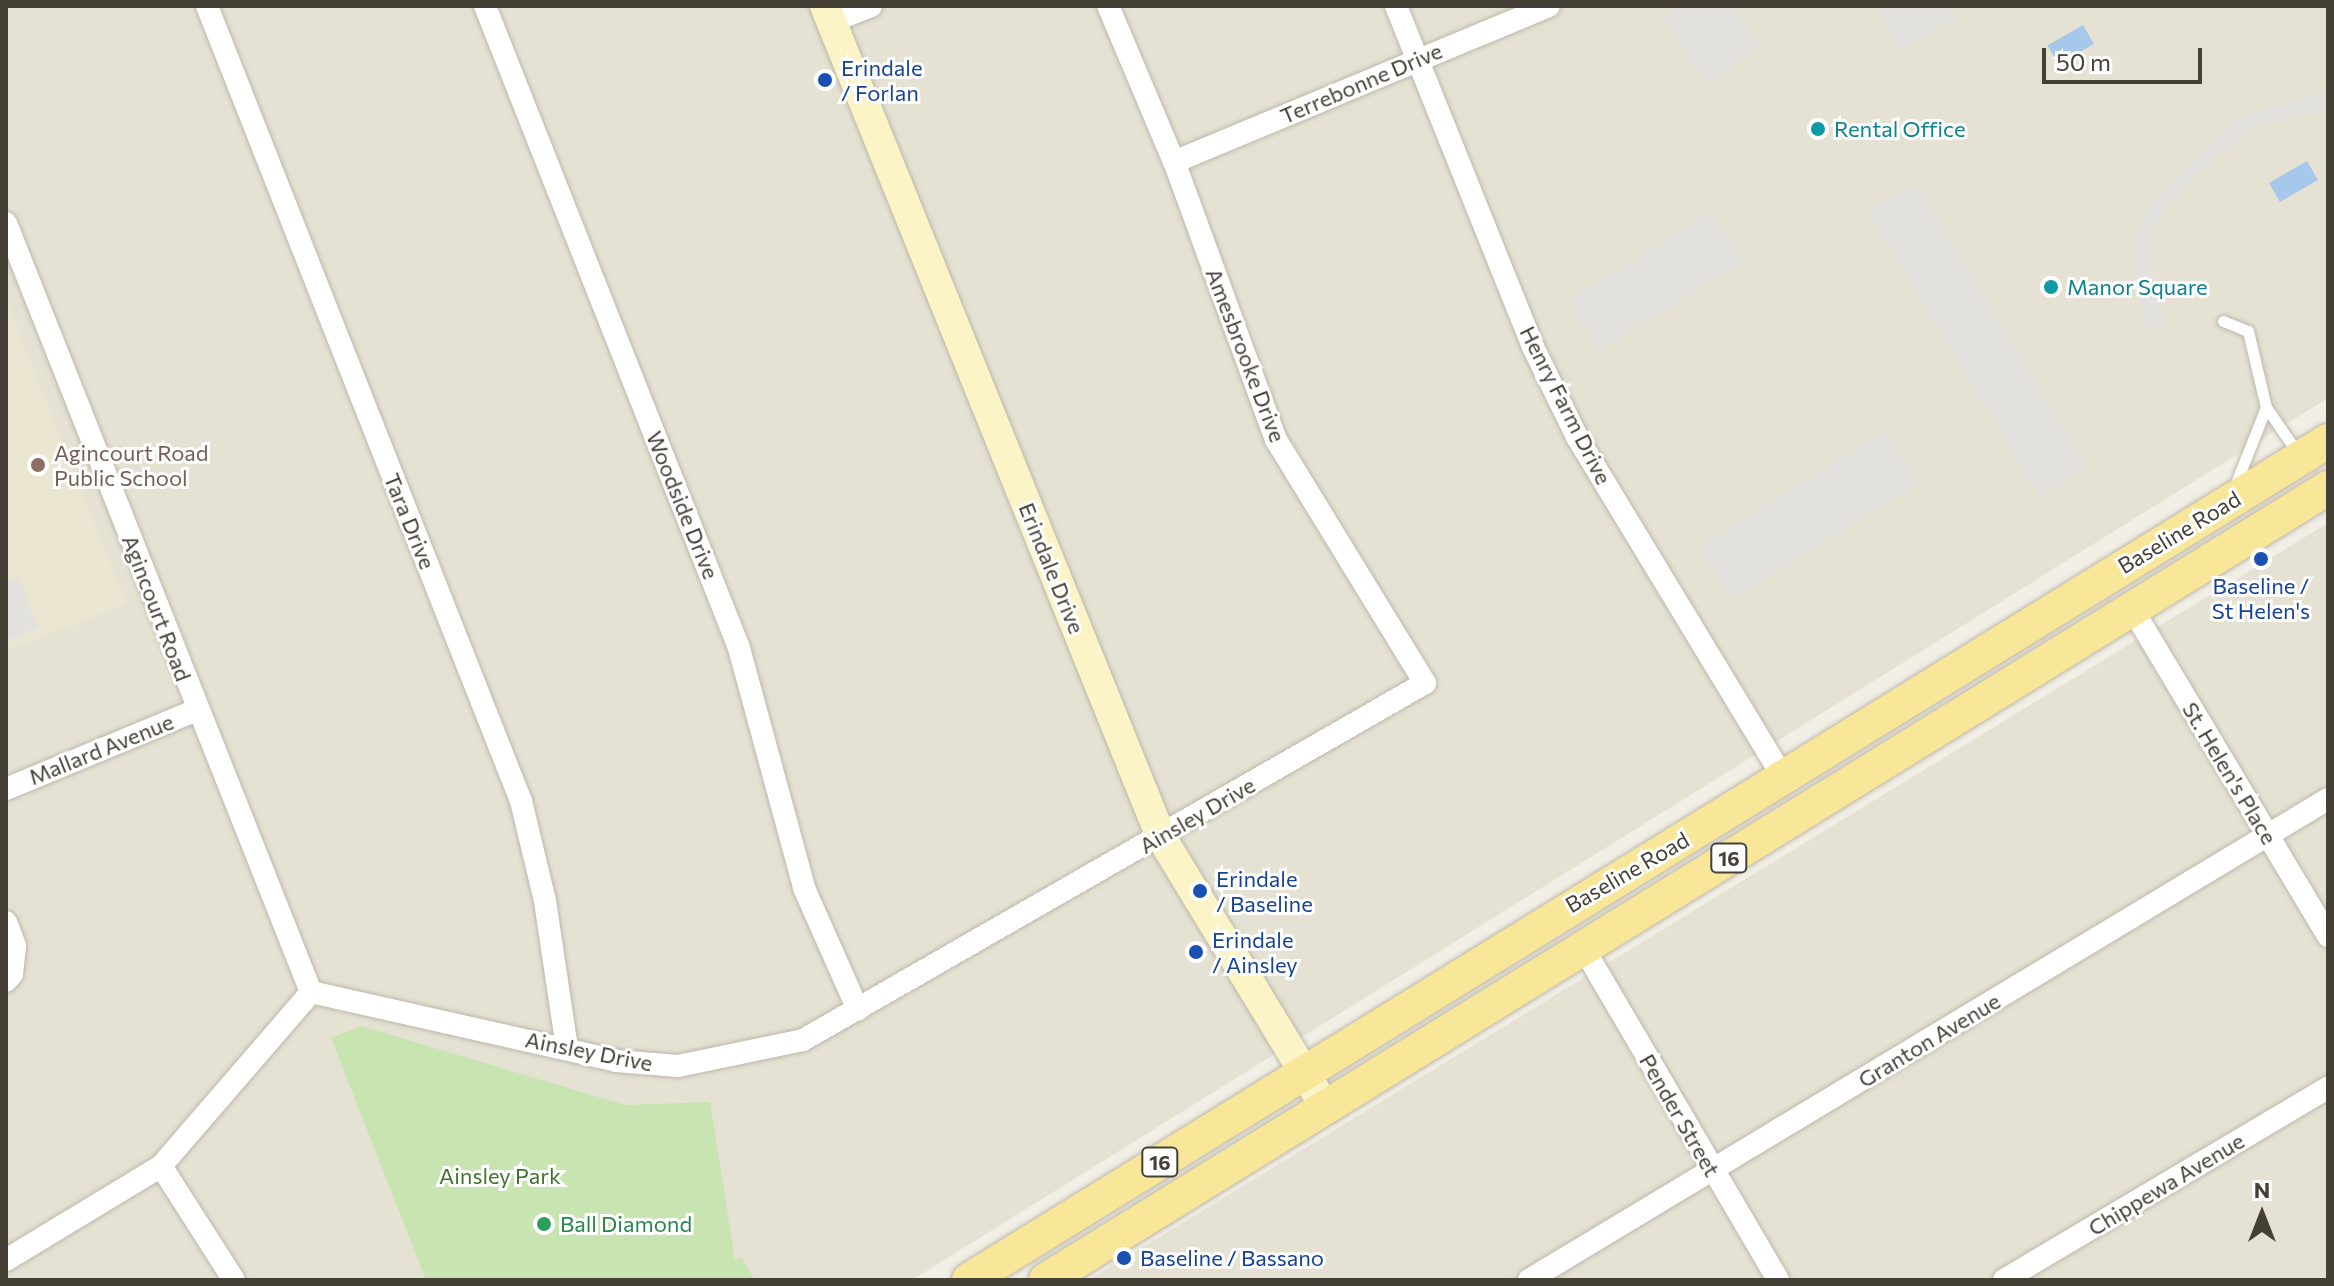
<!DOCTYPE html>
<html>
<head>
<meta charset="utf-8">
<style>
	body { margin:0 }
	#map { position:relative; width:2334px; height:1286px; overflow:hidden; background:#f2efe6; font-family:Commissioner,sans-serif }
	div>[style] { position:absolute }
	.residential>* { inset:0; background:#e5e2d4 }
	.education>* { inset:0; background:#eae6d1 }
	.green>* { inset:0; background:#c8e4b1 }
	.parking>* { inset:0; background:#e3e1de; transform-origin:0 0 }
	.water>* { inset:0; background:#a6c8eb; transform-origin:0 0 }
	.roads { filter:drop-shadow(0 0 2px #bdb8a9) drop-shadow(0 0 2px #bdb8a9) }
	.lane>* { height:11px; margin:-5.5px; padding:0 5.5px; transform-origin:5.5px; border-radius:5.5px; background:#fff }
	.street>* { height:22px; margin:-11px; padding:0 11px; transform-origin:11px; border-radius:11px; background:#fff }
	.secondary>* { height:30px; margin:-15px; padding:0 15px; transform-origin:15px; border-radius:15px; background:#fbf4c7 }
	.primary>* { height:34px; margin:-17px; padding:0 17px; transform-origin:17px; border-radius:17px; background:#f8e699 }
	.dots>* { width:22px; height:22px; translate:-50% -50%; box-sizing:border-box; border:4px solid #fff; border-radius:50% }
	span { translate:-50% -50%; white-space:nowrap; text-align:center; line-height:1.15; -webkit-text-stroke:6px #fff; paint-order:stroke }
	.shield-label span { padding:2px 6px; background:#fff; border:2px solid; border-radius:6px; -webkit-text-stroke-width:0 }
	.shield-label { font-size:20px; color:#444036; font-weight:700 }
	.transit-label { font-size:22px; color:#164399 }
	.left { translate:0 -50%; text-align:left }
	.street-label { font-size:22px; color:#444036 }
	.culture-label { font-size:22px; color:#0d838f }
	.education-label { font-size:22px; color:#785e54 }
	.park-label { font-size:22px; color:#40722d }
	.leisure-label { font-size:22px; color:#27864d }
	.frame { position:absolute; inset:0; border:8px solid #444036; pointer-events:none }
	.north { position:absolute; left:2222px; top:1174px; width:80px; height:80px; -webkit-text-stroke:6px #fff; paint-order:stroke; rotate:0deg; font-size:22px; font-weight:700; line-height:32px; text-align:center; color:#444036 }
	.north::after { content:''; display:block; margin:auto; width:28px; height:36px; background:#444036; clip-path:polygon(50% 0,100% 100%,50% 72%,0 100%) }
	.scale { position:absolute; left:2042px; top:48px; width:160px; height:36px; box-sizing:border-box; border:4px solid #444036; border-top:0; padding-left:10px; font-size:24px; line-height:28px; white-space:nowrap; color:#444036; -webkit-text-stroke:6px #fff; paint-order:stroke }
</style>
</head>
<body>
<div id="map">
	<div class="residential">
		<i style="clip-path:polygon(6px 6px,2328px 6px,2328px 398px,912px 1280px,6px 1280px)"></i>
		<i style="clip-path:polygon(2328px 523px,2328px 1280px,1089px 1280px)"></i>
	</div>
	<div class="education">
		<i style="clip-path:polygon(6px 300px,126px 604px,6px 651px)"></i>
	</div>
	<div class="green">
		<i style="clip-path:polygon(361px 1026px,625px 1105px,710px 1102px,735px 1260px,741px 1257px,755px 1280px,426px 1280px,331px 1038px)"></i>
	</div>
	<div class="parking">
		<i style="clip-path:polygon(1683px 6px,1733px 6px,1760px 48px,1705px 83px,1664px 18px)"></i>
		<i style="clip-path:polygon(1873px 6px,1948px 6px,1956px 18px,1900px 51px)"></i>
		<i style="clip-path:polygon(2328px 91px,2328px 109px,2257px 125px,2189px 180px,2171px 203px,2155px 229px,2154px 289px,2165px 321px,2146px 331px,2135px 279px,2136px 237px,2145px 211px,2237px 117px)"></i>
		<i style="left:1916px;top:183px;width:333px;height:56px;rotate:59deg"></i>
		<i style="left:1712px;top:211px;width:59px;height:170px;rotate:58deg"></i>
		<i style="left:1886px;top:430px;width:62px;height:221px;rotate:58deg"></i>
		<i style="clip-path:polygon(18px 576px,39px 628px,6px 641px,6px 581px)"></i>
	</div>
	<div class="water">
		<i style="left:2083px;top:25px;width:22px;height:41px;rotate:60deg"></i>
		<i style="left:2307px;top:161px;width:22px;height:44px;rotate:60deg"></i>
	</div>
	<div class="roads">
		<div class="lane">
			<i style="left:2223px;top:321px;width:27px;rotate:22deg"></i>
			<i style="left:2248px;top:331px;width:78px;rotate:76.7deg"></i>
			<i style="left:2266px;top:407px;width:58px;rotate:55.5deg"></i>
			<i style="left:2234px;top:488px;width:87px;rotate:-68.4deg"></i>
		</div>
		<div class="street">
			<i style="left:207px;top:6px;width:855px;rotate:68.45deg"></i>
			<i style="left:521px;top:801px;width:103px;rotate:76.5deg"></i>
			<i style="left:545px;top:901px;width:150px;rotate:81.5deg"></i>
			<i style="left:485px;top:6px;width:690px;rotate:68.41deg"></i>
			<i style="left:739px;top:648px;width:249px;rotate:74.8deg"></i>
			<i style="left:804px;top:888px;width:133px;rotate:66.1deg"></i>
			<i style="left:1396px;top:6px;width:367px;rotate:68.1deg"></i>
			<i style="left:1533px;top:347px;width:100px;rotate:63.9deg"></i>
			<i style="left:1577px;top:437px;width:401px;rotate:58.8deg"></i>
			<i style="left:831px;top:22px;width:43px;rotate:-21.8deg"></i>
			<i style="left:1174px;top:162px;width:406px;rotate:-22.6deg"></i>
			<i style="left:6px;top:223px;width:827px;rotate:68.37deg"></i>
			<i style="left:2133px;top:610px;width:380px;rotate:59.1deg"></i>
			<i style="left:6px;top:789px;width:207px;rotate:-22.5deg"></i>
			<i style="left:6px;top:922px;width:26px;rotate:69deg"></i>
			<i style="left:15px;top:946px;width:28px;rotate:96deg"></i>
			<i style="left:12px;top:974px;width:9px;rotate:131deg"></i>
			<i style="left:1584px;top:949px;width:384px;rotate:59.6deg"></i>
			<i style="left:311px;top:992px;width:313px;rotate:12.7deg"></i>
			<i style="left:616px;top:1061px;width:62px;rotate:4.6deg"></i>
			<i style="left:678px;top:1066px;width:128px;rotate:-11.7deg"></i>
			<i style="left:803px;top:1040px;width:717px;rotate:-29.85deg"></i>
			<i style="left:1425px;top:683px;width:285px;rotate:-121.5deg"></i>
			<i style="left:1276px;top:440px;width:296px;rotate:-110.1deg"></i>
			<i style="left:1174px;top:162px;width:169px;rotate:-112.9deg"></i>
			<i style="left:161px;top:1166px;width:135px;rotate:57.4deg"></i>
			<i style="left:6px;top:1260px;width:181px;rotate:-31.2deg"></i>
			<i style="left:161px;top:1166px;width:230px;rotate:-49.2deg"></i>
			<i style="left:1529px;top:1280px;width:933px;rotate:-31.05deg"></i>
			<i style="left:2004px;top:1280px;width:377px;rotate:-30.7deg"></i>
		</div>
		<div class="secondary">
			<i style="left:825px;top:6px;width:896px;rotate:67.98deg"></i>
			<i style="left:1161px;top:837px;width:316px;rotate:58.7deg"></i>
		</div>
		<div class="primary">
			<i style="left:969px;top:1280px;width:1597px;rotate:-31.69deg"></i>
			<i style="left:1046px;top:1280px;width:1507px;rotate:-31.71deg"></i>
		</div>
	</div>
	<div class="dots">
		<i style="left:825px;top:80px;background:#1a4fb4"></i>
		<i style="left:1818px;top:129px;background:#0f9aa8"></i>
		<i style="left:2051px;top:287px;background:#0f9aa8"></i>
		<i style="left:38px;top:465px;background:#8d6e63"></i>
		<i style="left:2261px;top:559px;background:#1a4fb4"></i>
		<i style="left:1200px;top:891px;background:#1a4fb4"></i>
		<i style="left:1196px;top:952px;background:#1a4fb4"></i>
		<i style="left:544px;top:1224px;background:#2e9e5b"></i>
		<i style="left:1124px;top:1258px;background:#1a4fb4"></i>
	</div>
	<div class="shield-label">
		<span style="left:1729px;top:858px">16</span>
		<span style="left:1160px;top:1162px">16</span>
	</div>
	<div class="transit-label">
		<span class="left" style="left:841px;top:80px">Erindale<br>/ Forlan</span>
		<span style="left:2261px;top:598px">Baseline /<br>St Helen's</span>
		<span class="left" style="left:1216px;top:891px">Erindale<br>/ Baseline</span>
		<span class="left" style="left:1212px;top:952px">Erindale<br>/ Ainsley</span>
		<span class="left" style="left:1140px;top:1258px">Baseline / Bassano</span>
	</div>
	<div class="street-label">
		<span style="left:1361px;top:83px;rotate:-23deg">Terrebonne Drive</span>
		<span style="left:1246px;top:355px;rotate:69deg">Amesbrooke Drive</span>
		<span style="left:1566px;top:405px;rotate:63deg">Henry Farm Drive</span>
		<span style="left:683px;top:505px;rotate:68deg">Woodside Drive</span>
		<span style="left:410px;top:521px;rotate:68deg">Tara Drive</span>
		<span style="left:2179px;top:532px;rotate:-31deg">Baseline Road</span>
		<span style="left:1052px;top:568px;rotate:68deg">Erindale Drive</span>
		<span style="left:157px;top:608px;rotate:69deg">Agincourt Road</span>
		<span style="left:101px;top:749px;rotate:-22deg">Mallard Avenue</span>
		<span style="left:2230px;top:773px;rotate:59deg">St. Helen's Place</span>
		<span style="left:1197px;top:815px;rotate:-30deg">Ainsley Drive</span>
		<span style="left:1627px;top:872px;rotate:-30deg">Baseline Road</span>
		<span style="left:1929px;top:1040px;rotate:-31deg">Granton Avenue</span>
		<span style="left:589px;top:1051px;rotate:11deg">Ainsley Drive</span>
		<span style="left:1680px;top:1115px;rotate:60deg">Pender Street</span>
		<span style="left:2166px;top:1184px;rotate:-31deg">Chippewa Avenue</span>
	</div>
	<div class="culture-label">
		<span class="left" style="left:1834px;top:129px">Rental Office</span>
		<span class="left" style="left:2067px;top:287px">Manor Square</span>
	</div>
	<div class="education-label">
		<span class="left" style="left:54px;top:465px">Agincourt Road<br>Public School</span>
	</div>
	<div class="park-label">
		<span style="left:500px;top:1176px">Ainsley Park</span>
	</div>
	<div class="leisure-label">
		<span class="left" style="left:560px;top:1224px">Ball Diamond</span>
	</div>
	<div class="frame"></div>
	<div class="north">N</div>
	<div class="scale">50 m</div>
</div>
</body>
</html>
